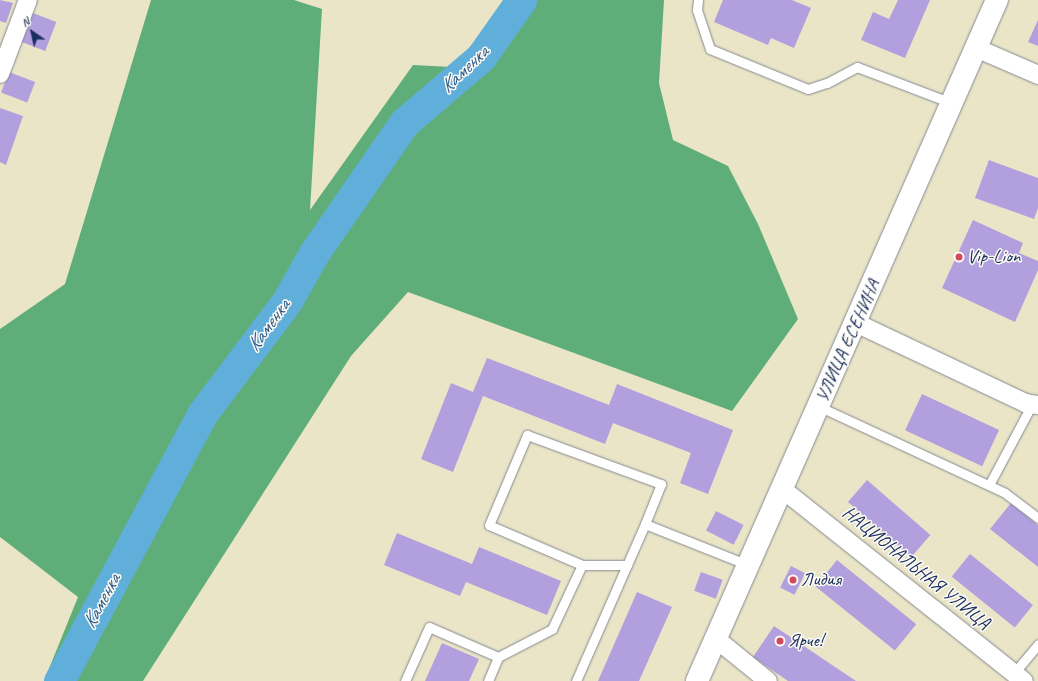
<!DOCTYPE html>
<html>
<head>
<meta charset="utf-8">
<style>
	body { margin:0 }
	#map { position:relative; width:1038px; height:681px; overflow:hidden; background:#ebe5c7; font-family:Caveat,sans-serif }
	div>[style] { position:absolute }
	.forest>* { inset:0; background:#5fae79 }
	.river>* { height:31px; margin:-15.5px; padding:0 15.5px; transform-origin:15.5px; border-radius:15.5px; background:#5fafda }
	.building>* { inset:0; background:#b29fde; transform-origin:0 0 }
	.roads { filter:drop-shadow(0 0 1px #838a92) drop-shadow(0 0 1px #838a92) }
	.service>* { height:9px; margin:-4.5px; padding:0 4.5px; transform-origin:4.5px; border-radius:4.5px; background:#fff }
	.minor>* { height:18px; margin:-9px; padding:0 9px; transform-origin:9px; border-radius:9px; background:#fff }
	.tertiary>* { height:22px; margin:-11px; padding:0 11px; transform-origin:11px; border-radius:11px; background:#fff }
	.dots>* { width:11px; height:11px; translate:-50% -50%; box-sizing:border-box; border:2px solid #fdfcf7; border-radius:50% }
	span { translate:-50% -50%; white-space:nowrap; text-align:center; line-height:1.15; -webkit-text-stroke:3px #fdfcf7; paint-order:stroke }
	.poi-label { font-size:19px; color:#1b2f5e }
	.left { translate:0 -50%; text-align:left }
	.street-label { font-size:19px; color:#1b2f5e }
	.water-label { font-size:20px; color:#335c89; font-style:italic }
	.north { position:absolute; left:12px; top:12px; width:40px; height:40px; -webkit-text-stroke:3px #fdfcf7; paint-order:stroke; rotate:326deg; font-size:11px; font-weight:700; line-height:16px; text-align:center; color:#1b2f5e }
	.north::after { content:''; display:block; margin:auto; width:14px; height:18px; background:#1b2f5e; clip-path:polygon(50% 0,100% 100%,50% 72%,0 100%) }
</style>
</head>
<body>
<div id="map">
	<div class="forest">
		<i style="clip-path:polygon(151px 0,294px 0,322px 9px,310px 210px,413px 65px,489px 69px,530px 0,664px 0,659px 83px,673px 140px,728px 166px,758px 224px,798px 319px,732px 411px,408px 292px,351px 356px,143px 681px,44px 681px,78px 597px,0 537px,0 329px,65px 284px)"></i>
	</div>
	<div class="river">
		<i style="left:59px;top:681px;width:303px;rotate:-61.8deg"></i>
		<i style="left:202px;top:414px;width:141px;rotate:-53deg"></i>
		<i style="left:287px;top:301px;width:55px;rotate:-60.6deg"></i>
		<i style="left:314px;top:253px;width:158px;rotate:-55.3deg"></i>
		<i style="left:404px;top:123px;width:101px;rotate:-40.6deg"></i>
		<i style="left:481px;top:57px;width:70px;rotate:-54.9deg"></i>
	</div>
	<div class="building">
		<i style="clip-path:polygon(0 0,13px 3px,6px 23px,0 21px)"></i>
		<i style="clip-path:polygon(723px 0,792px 0,811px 8px,794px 48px,771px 38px,768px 45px,714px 22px)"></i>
		<i style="clip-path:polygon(898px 0,930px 0,905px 58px,861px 40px,873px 12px,889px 19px)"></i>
		<i style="left:33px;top:13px;width:25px;height:31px;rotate:21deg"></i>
		<i style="clip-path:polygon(1038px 20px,1038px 46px,1028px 42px)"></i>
		<i style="left:9px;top:72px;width:28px;height:22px;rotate:21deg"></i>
		<i style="clip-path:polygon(0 108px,23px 116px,6px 165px,0 162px)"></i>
		<i style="clip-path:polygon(989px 160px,1038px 178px,1038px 208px,1034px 219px,975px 198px)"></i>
		<i style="clip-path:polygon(973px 220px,1023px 243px,1019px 253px,1038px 261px,1038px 270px,1015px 322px,942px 288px)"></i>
		<i style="clip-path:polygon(487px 358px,609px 405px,617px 384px,733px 430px,708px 494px,680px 483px,691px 453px,613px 423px,605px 444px,483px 396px,453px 472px,421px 459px,451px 383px,473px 392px)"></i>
		<i style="left:922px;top:394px;width:85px;height:40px;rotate:25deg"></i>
		<i style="left:867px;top:480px;width:84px;height:29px;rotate:41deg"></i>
		<i style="clip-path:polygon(1011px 503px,1038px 525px,1038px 567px,990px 529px)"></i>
		<i style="left:716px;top:511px;width:31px;height:22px;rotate:27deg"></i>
		<i style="clip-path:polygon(397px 533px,472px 564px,479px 547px,561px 581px,547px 615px,466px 582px,460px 596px,384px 565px)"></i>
		<i style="left:970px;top:554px;width:81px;height:29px;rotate:39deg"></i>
		<i style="left:837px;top:560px;width:102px;height:34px;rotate:39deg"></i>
		<i style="left:791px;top:566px;width:16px;height:24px;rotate:27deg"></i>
		<i style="left:701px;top:572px;width:23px;height:20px;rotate:20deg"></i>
		<i style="clip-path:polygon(637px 592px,672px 607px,639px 681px,598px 681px)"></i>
		<i style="clip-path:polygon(774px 626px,856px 681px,788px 681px,753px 657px)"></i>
		<i style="clip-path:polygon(442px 643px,479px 659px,469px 681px,425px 681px)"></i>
	</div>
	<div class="roads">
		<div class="service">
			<i style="left:698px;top:0;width:10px;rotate:96deg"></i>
			<i style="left:697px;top:10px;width:41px;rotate:71.6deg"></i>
			<i style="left:710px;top:49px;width:106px;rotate:22.2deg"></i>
			<i style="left:808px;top:89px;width:20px;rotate:-18deg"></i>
			<i style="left:827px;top:83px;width:34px;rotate:-28deg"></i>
			<i style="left:857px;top:67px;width:102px;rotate:20.8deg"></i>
			<i style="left:818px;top:406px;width:206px;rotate:24.9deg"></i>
			<i style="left:1005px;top:493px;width:41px;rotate:37.1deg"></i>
			<i style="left:989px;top:485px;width:92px;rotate:-62deg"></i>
			<i style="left:582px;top:565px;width:45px"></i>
			<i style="left:627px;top:565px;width:45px;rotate:-66.3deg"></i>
			<i style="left:645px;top:524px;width:111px;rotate:21.7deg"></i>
			<i style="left:1014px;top:673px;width:38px;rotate:-50deg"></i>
			<i style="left:405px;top:681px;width:59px;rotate:-66deg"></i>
			<i style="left:429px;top:627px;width:75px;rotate:23.5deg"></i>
			<i style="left:488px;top:681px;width:26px;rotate:-67deg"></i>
			<i style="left:498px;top:657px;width:61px;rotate:-27.4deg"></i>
			<i style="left:552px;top:629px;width:71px;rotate:-64.9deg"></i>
			<i style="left:582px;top:565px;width:101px;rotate:-156.7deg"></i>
			<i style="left:489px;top:525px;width:98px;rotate:-67.1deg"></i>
			<i style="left:527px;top:435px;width:143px;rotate:20.1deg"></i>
			<i style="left:661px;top:484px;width:43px;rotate:111.8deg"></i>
			<i style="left:576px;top:681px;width:127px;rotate:-66.3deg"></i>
		</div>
		<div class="minor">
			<i style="left:976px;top:48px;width:68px;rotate:23.5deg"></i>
			<i style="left:0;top:74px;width:79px;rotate:-69.3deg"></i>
			<i style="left:856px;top:323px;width:187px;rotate:25.3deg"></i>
			<i style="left:1025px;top:403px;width:13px;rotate:9deg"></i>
			<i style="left:781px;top:488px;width:310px;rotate:38.5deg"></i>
			<i style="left:715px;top:638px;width:68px;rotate:39.1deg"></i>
		</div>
		<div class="tertiary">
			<i style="left:697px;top:681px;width:744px;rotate:-66.23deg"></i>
		</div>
	</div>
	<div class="dots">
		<i style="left:959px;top:257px;background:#d1495b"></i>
		<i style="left:793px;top:580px;background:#d1495b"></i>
		<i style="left:780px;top:641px;background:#d1495b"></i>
	</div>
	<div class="poi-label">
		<span class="left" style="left:967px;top:257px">Vip-Lion</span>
		<span class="left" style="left:801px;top:580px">Лидия</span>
		<span class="left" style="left:788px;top:641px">Ярче!</span>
	</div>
	<div class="street-label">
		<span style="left:848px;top:341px;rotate:-66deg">УЛИЦА ЕСЕНИНА</span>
		<span style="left:916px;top:568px;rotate:39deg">НАЦИОНАЛЬНАЯ УЛИЦА</span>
	</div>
	<div class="water-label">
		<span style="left:464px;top:69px;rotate:-44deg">Каменка</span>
		<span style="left:268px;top:325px;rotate:-54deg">Каменка</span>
		<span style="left:101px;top:601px;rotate:-62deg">Каменка</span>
	</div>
	<div class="north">N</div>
</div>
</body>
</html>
